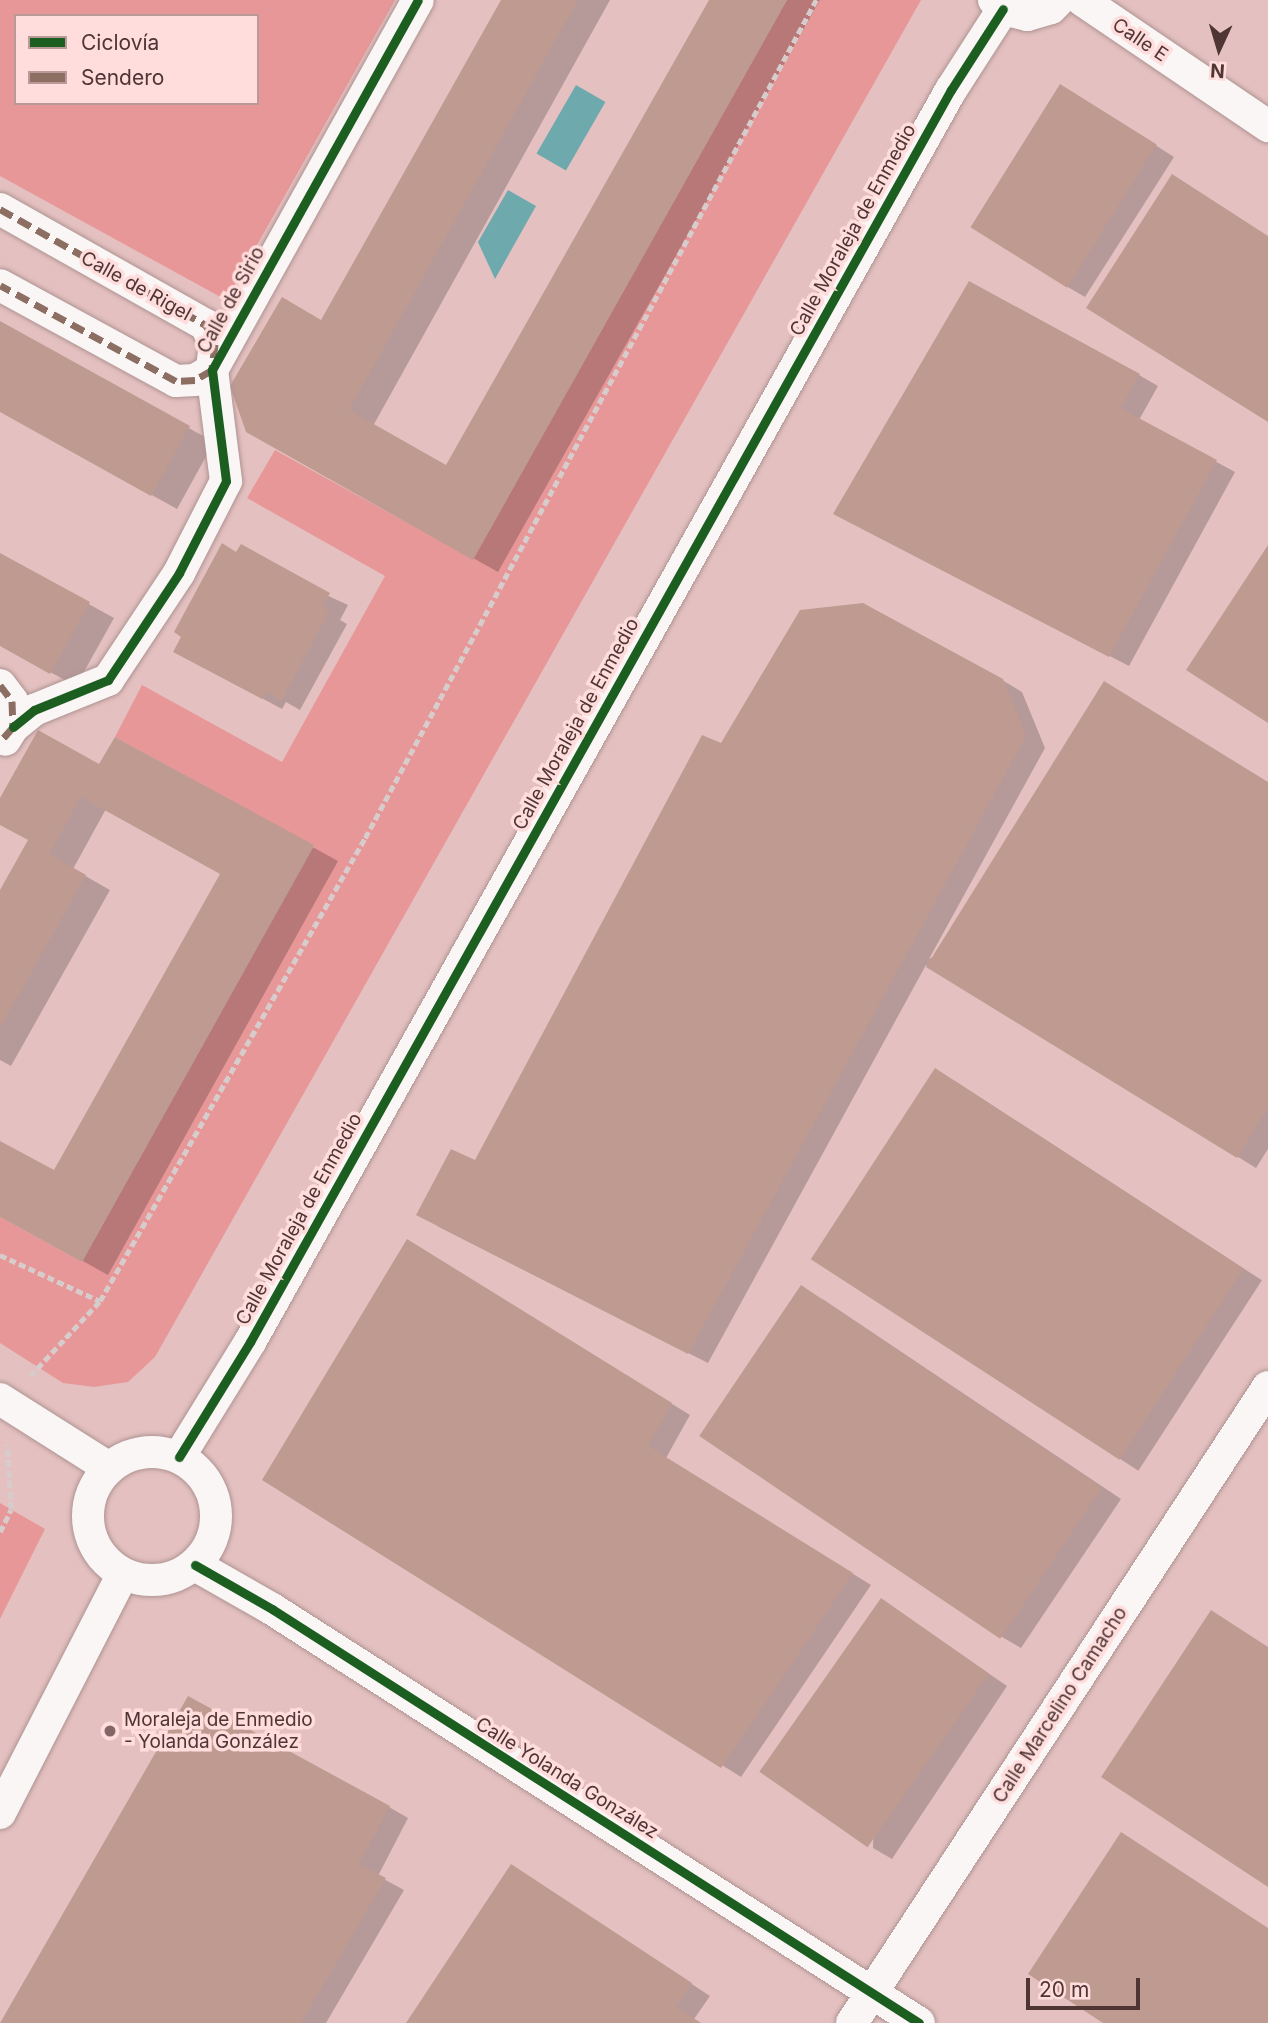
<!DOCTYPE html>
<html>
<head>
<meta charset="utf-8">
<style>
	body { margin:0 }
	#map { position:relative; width:1268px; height:2023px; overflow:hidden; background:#e4c1c0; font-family:Inter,sans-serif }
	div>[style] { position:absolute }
	.green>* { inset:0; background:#e79797 }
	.water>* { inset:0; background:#6ea9ae; transform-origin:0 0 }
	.shadow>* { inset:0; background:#0003; transform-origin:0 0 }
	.building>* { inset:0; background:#bf9a91; transform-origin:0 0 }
	.path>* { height:4.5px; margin-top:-2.25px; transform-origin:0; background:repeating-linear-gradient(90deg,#d7cccc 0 7px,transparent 0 10.5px) }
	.roads { filter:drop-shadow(0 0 2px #ae9392) drop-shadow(0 0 2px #ae9392) }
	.street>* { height:32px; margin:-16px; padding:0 16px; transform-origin:16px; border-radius:16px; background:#fbf6f6 }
	.street>.ring { margin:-16px; padding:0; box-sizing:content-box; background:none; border:32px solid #fbf6f6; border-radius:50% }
	.quiet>* { height:7px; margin-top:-3.5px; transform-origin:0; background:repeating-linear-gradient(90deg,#8d6e63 0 14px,transparent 0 21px) }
	.cycleway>* { height:9px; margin:-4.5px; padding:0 4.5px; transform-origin:4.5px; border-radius:4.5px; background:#1b5e20 }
	.dots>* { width:19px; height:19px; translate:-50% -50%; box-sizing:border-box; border:4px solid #ffdddc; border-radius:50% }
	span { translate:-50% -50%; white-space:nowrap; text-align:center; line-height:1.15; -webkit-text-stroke:7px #ffdddc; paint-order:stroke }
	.street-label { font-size:19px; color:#4f3534 }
	.poi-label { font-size:19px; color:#4f3534 }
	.left { translate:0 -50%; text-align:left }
	.legend { position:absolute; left:14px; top:14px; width:245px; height:91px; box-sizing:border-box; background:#ffdddc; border:2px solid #b99a99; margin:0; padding:9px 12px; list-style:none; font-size:21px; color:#4f3534 }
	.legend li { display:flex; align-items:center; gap:14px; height:35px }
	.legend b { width:35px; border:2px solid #b99a99 }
	.north { position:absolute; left:1184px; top:14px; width:70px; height:70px; -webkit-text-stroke:5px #ffdddc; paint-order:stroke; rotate:184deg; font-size:19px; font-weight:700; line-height:28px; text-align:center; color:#4f3534 }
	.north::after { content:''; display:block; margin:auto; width:24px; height:32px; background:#4f3534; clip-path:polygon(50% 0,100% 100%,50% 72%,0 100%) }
	.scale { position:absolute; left:1026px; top:1978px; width:114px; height:32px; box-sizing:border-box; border:4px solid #4f3534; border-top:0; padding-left:9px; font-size:21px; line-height:24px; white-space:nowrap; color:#4f3534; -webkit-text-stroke:5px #ffdddc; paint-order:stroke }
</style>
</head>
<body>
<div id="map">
	<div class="green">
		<i style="clip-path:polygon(evenodd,0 0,395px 0,226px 300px,0 176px,0 0,16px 16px,257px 16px,257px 103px,16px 103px,16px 16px)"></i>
		<i style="clip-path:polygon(787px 0,921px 0,155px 1357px,128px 1382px,94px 1387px,63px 1383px,0 1343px,0 1217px,82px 1262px,314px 846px,115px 737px,142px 685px,282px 762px,385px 576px,247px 498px,275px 450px,473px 559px)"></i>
		<i style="clip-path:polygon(0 1503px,45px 1529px,0 1619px)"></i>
	</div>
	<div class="water">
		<i style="left:576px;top:85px;width:34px;height:79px;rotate:30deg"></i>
		<i style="clip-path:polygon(508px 190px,536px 206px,495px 279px,478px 242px)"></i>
	</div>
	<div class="shadow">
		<i style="clip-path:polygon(503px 0,610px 0,373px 426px,446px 468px,710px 0,820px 0,498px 572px,273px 446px,322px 322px)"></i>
		<i style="clip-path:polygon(1080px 97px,1174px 157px,1085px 297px,1066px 286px)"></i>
		<i style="clip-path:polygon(0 323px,214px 442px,177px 509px,0 411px)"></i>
		<i style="clip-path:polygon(1139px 375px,1158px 386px,1139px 420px,1235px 472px,1129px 666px,854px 524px)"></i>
		<i style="clip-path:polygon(237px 554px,348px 605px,340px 620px,347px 624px,300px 710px,286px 702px,282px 709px,194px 662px)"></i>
		<i style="clip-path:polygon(0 555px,114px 618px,76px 686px,0 645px)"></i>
		<i style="clip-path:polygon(1002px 680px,1022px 692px,1045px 748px,929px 959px,1268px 783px,1268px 1149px,1256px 1168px,926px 965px,708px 1363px,437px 1226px,721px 745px)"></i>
		<i style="clip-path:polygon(116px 739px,338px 861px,108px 1275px,0 1215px,0 1143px,54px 1173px,222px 874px,106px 809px,73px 869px,110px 890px,11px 1066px,0 1060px,0 893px,30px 840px,0 823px,0 802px,100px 767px)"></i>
		<i style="left:955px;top:1081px;width:366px;height:227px;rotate:33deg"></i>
		<i style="clip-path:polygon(427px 1253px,690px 1415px,666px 1458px,871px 1585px,741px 1777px,265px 1480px)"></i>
		<i style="clip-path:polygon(821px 1298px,1121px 1499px,1021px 1648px,1002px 1637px)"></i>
		<i style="clip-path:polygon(882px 1600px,1007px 1686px,892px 1859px,873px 1848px)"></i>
		<i style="clip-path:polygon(389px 1807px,408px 1818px,378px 1876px,404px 1890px,326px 2023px,1px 2023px)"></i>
		<i style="clip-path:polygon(530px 1878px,710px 1996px,694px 2019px,700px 2023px,408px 2023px)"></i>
	</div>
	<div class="building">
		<i style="clip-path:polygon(501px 0,578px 0,349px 410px,446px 465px,709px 0,787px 0,473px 560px,246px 432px,230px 386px,282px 297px,321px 320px)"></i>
		<i style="left:1060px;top:84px;width:114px;height:169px;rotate:32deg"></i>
		<i style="clip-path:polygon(1172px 174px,1268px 236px,1268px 422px,1086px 308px)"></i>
		<i style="clip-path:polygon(969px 281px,1140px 374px,1120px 408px,1217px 460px,1109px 657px,833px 514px)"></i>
		<i style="clip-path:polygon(0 321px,190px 426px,151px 496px,0 412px)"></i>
		<i style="clip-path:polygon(222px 543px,236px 552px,241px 544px,330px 593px,322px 607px,329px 612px,281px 701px,266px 692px,262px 699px,173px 652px,181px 637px,174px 632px)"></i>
		<i style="clip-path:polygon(1268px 545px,1268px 723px,1186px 670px)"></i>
		<i style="clip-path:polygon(0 553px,90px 602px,50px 674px,0 646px)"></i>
		<i style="clip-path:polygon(863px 603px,1003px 679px,1026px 736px,688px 1354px,416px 1215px,451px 1149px,475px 1160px,702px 735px,721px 743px,800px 610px)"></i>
		<i style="clip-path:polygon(1104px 681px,1268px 782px,1268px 1107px,1237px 1158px,926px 967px)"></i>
		<i style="clip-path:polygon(38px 730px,99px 764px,115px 737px,314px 845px,82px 1262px,0 1217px,0 1141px,54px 1170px,220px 874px,81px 797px,49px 854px,86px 875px,0 1028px,0 890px,28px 840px,0 825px,0 798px)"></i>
		<i style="left:935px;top:1068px;width:368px;height:228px;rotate:33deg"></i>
		<i style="clip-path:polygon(407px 1239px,672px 1403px,648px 1446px,853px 1573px,721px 1768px,262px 1480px)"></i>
		<i style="left:801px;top:1285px;width:363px;height:182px;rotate:34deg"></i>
		<i style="left:881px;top:1598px;width:132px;height:212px;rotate:35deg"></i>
		<i style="clip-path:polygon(1211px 1610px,1268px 1647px,1268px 1887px,1101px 1777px)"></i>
		<i style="clip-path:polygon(188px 1696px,390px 1806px,359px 1864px,386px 1878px,301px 2023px,0 2023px)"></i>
		<i style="clip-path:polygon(1121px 1832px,1268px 1928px,1268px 2023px,1103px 2023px,1028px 1974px)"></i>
		<i style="clip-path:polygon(511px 1864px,692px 1983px,676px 2007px,701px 2023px,406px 2023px)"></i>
	</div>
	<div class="path">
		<i style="left:0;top:1255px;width:110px;rotate:24.7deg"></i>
		<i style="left:30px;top:1376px;width:103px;rotate:-47deg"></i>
		<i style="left:100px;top:1301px;width:533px;rotate:-60.22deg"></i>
		<i style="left:365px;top:838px;width:952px;rotate:-61.71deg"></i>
		<i style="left:0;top:1532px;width:25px;rotate:-64deg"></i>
		<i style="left:11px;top:1509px;width:65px;rotate:-93.5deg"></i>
	</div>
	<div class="roads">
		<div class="street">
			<i style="left:994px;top:0;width:13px;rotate:45deg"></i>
			<i style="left:1003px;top:9px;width:25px;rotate:14deg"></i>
			<i style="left:1027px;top:15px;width:25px;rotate:-16deg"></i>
			<i style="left:1051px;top:8px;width:11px;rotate:-45deg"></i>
			<i style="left:1082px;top:0;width:225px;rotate:34.1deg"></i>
			<i style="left:0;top:209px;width:236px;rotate:29.4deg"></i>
			<i style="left:206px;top:325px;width:21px;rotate:65deg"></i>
			<i style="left:215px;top:344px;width:26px;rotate:97deg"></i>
			<i style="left:212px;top:370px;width:20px;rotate:150deg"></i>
			<i style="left:195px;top:380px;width:19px;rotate:177deg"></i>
			<i style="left:176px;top:381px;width:200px;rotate:-151.4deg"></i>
			<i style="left:0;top:685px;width:20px;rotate:53deg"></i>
			<i style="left:12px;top:701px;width:26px;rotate:88deg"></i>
			<i style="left:13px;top:727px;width:15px;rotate:122deg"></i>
			<i style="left:13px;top:727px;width:27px;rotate:-39deg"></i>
			<i style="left:34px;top:710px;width:80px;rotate:-22.1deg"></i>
			<i style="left:108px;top:680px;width:128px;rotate:-56.4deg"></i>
			<i style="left:179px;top:573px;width:103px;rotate:-62.9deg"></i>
			<i style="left:226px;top:481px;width:112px;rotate:-97.2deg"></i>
			<i style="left:212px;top:370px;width:423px;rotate:-60.9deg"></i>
			<i style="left:0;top:1399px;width:129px;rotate:32.3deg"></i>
			<i class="ring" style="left:88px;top:1452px;width:96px;height:96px"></i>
			<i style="left:179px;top:1457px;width:135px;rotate:-58.3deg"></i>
			<i style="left:250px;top:1342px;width:1435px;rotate:-60.76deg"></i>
			<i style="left:951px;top:90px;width:96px;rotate:-57.3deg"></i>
			<i style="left:195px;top:1565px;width:89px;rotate:29.7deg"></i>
			<i style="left:272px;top:1609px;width:768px;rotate:32.61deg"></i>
			<i style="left:0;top:1813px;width:269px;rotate:-62.8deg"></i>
			<i style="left:852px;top:2023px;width:760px;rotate:-56.81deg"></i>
		</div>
	</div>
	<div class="quiet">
		<i style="left:0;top:209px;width:236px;rotate:29.4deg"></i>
		<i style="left:206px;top:325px;width:21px;rotate:65deg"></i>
		<i style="left:215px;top:344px;width:26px;rotate:97deg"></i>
		<i style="left:212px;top:370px;width:20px;rotate:150deg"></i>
		<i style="left:195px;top:380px;width:19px;rotate:177deg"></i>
		<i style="left:176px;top:381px;width:200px;rotate:-151.4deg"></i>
		<i style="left:0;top:685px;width:20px;rotate:53deg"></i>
		<i style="left:12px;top:701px;width:26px;rotate:88deg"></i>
		<i style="left:13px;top:727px;width:20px;rotate:131deg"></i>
	</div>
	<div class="cycleway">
		<i style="left:13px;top:727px;width:27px;rotate:-39deg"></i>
		<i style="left:34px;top:710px;width:80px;rotate:-22.1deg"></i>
		<i style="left:108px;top:680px;width:128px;rotate:-56.4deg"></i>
		<i style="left:179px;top:573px;width:103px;rotate:-62.9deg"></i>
		<i style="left:226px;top:481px;width:112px;rotate:-97.2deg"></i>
		<i style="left:212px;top:370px;width:423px;rotate:-60.9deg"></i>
		<i style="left:179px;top:1457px;width:135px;rotate:-58.3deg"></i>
		<i style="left:250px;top:1342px;width:1435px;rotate:-60.76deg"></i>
		<i style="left:951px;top:90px;width:96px;rotate:-57.3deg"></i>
		<i style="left:195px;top:1565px;width:89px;rotate:29.7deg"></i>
		<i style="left:272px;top:1609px;width:768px;rotate:32.61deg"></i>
	</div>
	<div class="dots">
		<i style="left:110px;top:1731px;background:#836665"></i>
	</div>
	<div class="street-label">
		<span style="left:1140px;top:40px;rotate:34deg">Calle E</span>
		<span style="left:853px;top:230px;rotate:-61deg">Calle Moraleja de Enmedio</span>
		<span style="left:136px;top:286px;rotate:29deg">Calle de Rigel</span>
		<span style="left:231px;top:300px;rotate:-61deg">Calle de Sirio</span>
		<span style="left:576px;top:724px;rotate:-61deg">Calle Moraleja de Enmedio</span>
		<span style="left:299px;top:1219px;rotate:-61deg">Calle Moraleja de Enmedio</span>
		<span style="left:1060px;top:1705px;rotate:-57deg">Calle Marcelino Camacho</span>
		<span style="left:567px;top:1778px;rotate:32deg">Calle Yolanda González</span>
	</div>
	<div class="poi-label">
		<span class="left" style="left:124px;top:1731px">Moraleja de Enmedio<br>- Yolanda González</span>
	</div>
	<ul class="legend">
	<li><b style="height:9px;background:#1b5e20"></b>Ciclovía</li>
	<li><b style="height:9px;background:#8d6e63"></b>Sendero</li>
	</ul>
	<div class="north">N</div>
	<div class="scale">20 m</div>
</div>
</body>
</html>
